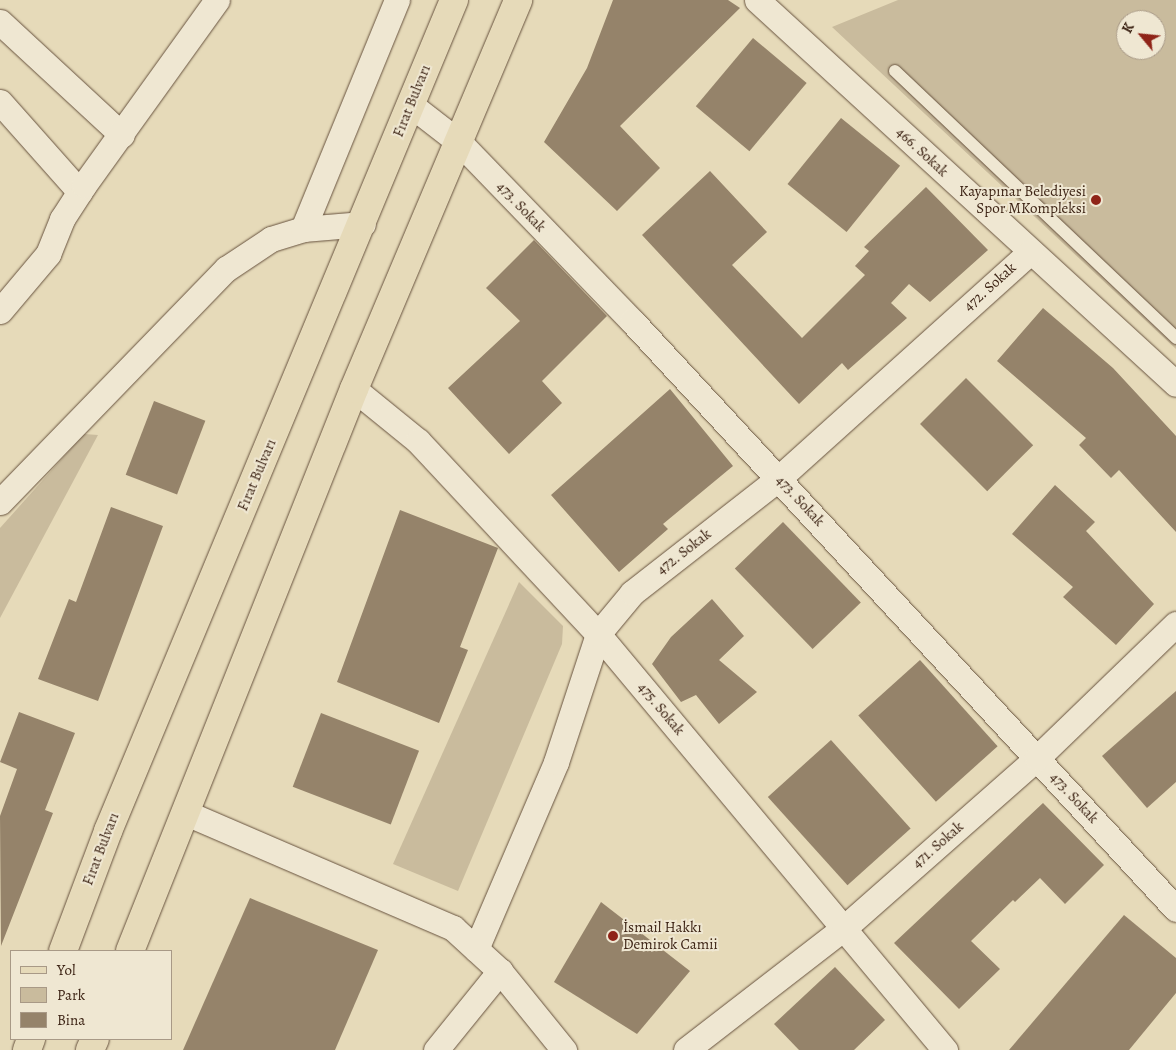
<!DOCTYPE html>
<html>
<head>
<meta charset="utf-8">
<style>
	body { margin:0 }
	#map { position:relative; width:1176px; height:1050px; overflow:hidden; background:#e6dab9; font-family:Alegreya,serif }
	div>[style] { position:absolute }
	.green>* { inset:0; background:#c9bb9d }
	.building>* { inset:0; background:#95836a; transform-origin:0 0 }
	.roads { filter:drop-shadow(0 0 1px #67523e) drop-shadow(0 0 1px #67523e) }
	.service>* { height:12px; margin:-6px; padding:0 6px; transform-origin:6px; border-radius:6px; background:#efe7d2 }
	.minor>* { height:25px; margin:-12.5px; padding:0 12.5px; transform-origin:12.5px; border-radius:12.5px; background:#efe7d2 }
	.primary>* { height:28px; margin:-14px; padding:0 14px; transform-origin:14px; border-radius:14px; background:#e6dab9 }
	.dots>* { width:14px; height:14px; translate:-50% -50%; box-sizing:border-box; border:2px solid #efe7d2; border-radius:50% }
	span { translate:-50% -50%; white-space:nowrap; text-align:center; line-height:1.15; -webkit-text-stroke:4px #efe7d2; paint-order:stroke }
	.street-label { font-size:15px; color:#3d2415 }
	.poi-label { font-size:15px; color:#3d2415 }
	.right { translate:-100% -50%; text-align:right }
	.left { translate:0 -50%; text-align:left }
	.legend { position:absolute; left:10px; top:950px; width:162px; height:90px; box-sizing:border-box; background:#efe7d2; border:1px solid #a89986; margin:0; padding:6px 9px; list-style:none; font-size:15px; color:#3d2415 }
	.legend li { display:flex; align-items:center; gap:10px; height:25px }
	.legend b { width:25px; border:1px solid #a89986 }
	.north { position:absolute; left:1116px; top:10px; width:50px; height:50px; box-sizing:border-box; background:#efe7d2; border:1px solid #a89986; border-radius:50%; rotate:298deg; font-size:14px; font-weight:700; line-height:20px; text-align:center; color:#3d2415 }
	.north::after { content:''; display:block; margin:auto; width:18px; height:22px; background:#8f2418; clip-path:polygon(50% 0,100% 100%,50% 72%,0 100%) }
</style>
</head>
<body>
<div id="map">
	<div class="green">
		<i style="clip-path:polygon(evenodd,898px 0,1176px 0,1176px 349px,832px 27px,898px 0,1126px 20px,1156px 20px,1156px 50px,1126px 50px,1126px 20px)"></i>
		<i style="clip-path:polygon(84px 434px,98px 435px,0 618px,0 528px)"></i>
		<i style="clip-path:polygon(519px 582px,563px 626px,562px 644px,458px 891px,393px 864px)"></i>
	</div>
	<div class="building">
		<i style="clip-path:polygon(613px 0,728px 0,740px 8px,620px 126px,660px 168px,617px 211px,544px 142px,587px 68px)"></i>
		<i style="left:753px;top:38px;width:70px;height:89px;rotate:40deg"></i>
		<i style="left:841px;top:118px;width:76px;height:85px;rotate:39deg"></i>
		<i style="clip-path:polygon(710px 171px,767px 232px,732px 265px,802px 338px,865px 275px,855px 266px,869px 251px,864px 247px,926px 187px,988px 250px,930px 302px,909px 284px,891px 303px,907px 318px,848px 370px,842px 363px,799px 404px,642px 235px)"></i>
		<i style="clip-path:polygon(534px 240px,607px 316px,542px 381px,562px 403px,509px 454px,448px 388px,520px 321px,486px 288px)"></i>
		<i style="clip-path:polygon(1043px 308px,1113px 368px,1176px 436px,1176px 532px,1119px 470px,1111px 478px,1079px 445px,1086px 438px,997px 361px)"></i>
		<i style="left:966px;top:378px;width:95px;height:65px;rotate:45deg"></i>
		<i style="clip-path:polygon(670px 389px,733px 466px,663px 524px,668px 529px,619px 572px,551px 495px)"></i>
		<i style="left:154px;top:401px;width:55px;height:79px;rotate:21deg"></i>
		<i style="clip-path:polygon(1055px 485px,1095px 522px,1086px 531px,1154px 604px,1116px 645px,1063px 597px,1073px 587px,1012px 534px)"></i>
		<i style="clip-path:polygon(111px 507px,163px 526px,98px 701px,38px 679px,69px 599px,76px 602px)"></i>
		<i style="clip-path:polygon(400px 510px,498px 548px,460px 647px,468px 650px,439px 723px,337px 682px)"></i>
		<i style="left:783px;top:522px;width:112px;height:67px;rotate:46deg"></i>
		<i style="clip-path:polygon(712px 599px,744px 636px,719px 660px,757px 692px,719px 724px,696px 695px,681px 702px,652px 664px,671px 637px)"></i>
		<i style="left:920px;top:660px;width:116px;height:83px;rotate:48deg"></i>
		<i style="clip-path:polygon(1176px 691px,1176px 782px,1147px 808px,1102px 756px)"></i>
		<i style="clip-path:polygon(19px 712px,75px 733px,45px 810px,53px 813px,1px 946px,0 816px,17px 769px,0 762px)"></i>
		<i style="left:321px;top:713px;width:105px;height:79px;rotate:21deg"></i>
		<i style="left:831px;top:740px;width:119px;height:85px;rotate:48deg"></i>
		<i style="clip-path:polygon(1043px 803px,1104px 865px,1065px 904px,1040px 878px,1015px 902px,1013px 900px,971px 941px,1000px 969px,959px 1009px,894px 943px)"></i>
		<i style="clip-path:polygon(250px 898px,378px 950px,335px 1050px,183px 1050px)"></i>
		<i style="clip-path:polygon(601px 902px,690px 971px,637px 1034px,554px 982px)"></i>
		<i style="clip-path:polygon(1124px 915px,1176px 958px,1176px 993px,1129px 1050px,1009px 1050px)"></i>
		<i style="clip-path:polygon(835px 967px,885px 1020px,854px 1050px,799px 1050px,774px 1024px)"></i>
	</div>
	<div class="roads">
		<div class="service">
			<i style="left:895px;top:71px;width:388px;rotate:43.5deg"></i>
		</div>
		<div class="minor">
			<i style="left:757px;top:0;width:568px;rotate:42.5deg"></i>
			<i style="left:0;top:22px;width:166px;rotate:42.8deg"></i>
			<i style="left:0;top:102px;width:120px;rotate:48.4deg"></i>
			<i style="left:411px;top:105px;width:62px;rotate:37.8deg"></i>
			<i style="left:460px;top:143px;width:248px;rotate:46deg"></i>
			<i style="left:632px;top:321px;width:801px;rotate:47.23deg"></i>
			<i style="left:303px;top:229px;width:248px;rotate:-67.7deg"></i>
			<i style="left:0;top:311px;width:75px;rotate:-49.9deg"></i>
			<i style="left:48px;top:254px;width:38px;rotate:-68deg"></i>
			<i style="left:62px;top:219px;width:40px;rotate:-57.1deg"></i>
			<i style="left:84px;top:185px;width:228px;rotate:-54.3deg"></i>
			<i style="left:354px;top:389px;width:82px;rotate:39.1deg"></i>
			<i style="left:418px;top:441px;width:264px;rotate:47deg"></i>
			<i style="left:598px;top:634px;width:542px;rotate:50.17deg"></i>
			<i style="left:0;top:502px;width:325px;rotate:-45.9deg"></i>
			<i style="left:226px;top:269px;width:54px;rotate:-33.7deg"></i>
			<i style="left:271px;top:239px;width:34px;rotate:-17deg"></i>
			<i style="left:303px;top:229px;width:60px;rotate:-4.8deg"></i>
			<i style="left:186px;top:813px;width:291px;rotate:23.3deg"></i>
			<i style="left:453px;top:928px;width:64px;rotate:42.5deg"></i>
			<i style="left:500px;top:971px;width:102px;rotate:51deg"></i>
			<i style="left:476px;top:949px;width:203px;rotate:-66.8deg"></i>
			<i style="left:556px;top:762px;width:135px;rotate:-71.8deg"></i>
			<i style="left:598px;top:634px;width:53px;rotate:-50.3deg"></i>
			<i style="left:632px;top:593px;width:187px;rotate:-38deg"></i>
			<i style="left:779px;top:478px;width:338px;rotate:-42deg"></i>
			<i style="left:436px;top:1050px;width:102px;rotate:-51deg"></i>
			<i style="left:686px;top:1050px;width:200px;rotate:-37.7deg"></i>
			<i style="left:844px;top:928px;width:257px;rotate:-41.4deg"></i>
			<i style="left:1037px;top:758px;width:193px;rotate:-44deg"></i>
		</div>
		<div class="primary">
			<i style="left:63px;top:951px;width:128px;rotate:-69.4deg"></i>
			<i style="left:108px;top:831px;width:900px;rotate:-67.39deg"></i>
			<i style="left:130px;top:951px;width:605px;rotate:-68.27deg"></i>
			<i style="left:354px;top:389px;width:422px;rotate:-67.1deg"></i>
			<i style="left:27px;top:1050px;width:12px;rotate:-70deg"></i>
			<i style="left:90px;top:1050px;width:12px;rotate:-66deg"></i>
		</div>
	</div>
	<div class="dots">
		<i style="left:1096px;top:200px;background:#8f2418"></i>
		<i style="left:613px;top:936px;background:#8f2418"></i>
	</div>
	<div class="street-label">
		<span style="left:412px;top:101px;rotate:-68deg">Fırat Bulvarı</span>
		<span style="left:922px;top:152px;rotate:43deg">466. Sokak</span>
		<span style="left:521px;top:207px;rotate:46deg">473. Sokak</span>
		<span style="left:990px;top:287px;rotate:-42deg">472. Sokak</span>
		<span style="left:257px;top:475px;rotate:-67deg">Fırat Bulvarı</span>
		<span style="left:800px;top:501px;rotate:47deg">473. Sokak</span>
		<span style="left:684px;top:552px;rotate:-38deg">472. Sokak</span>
		<span style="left:661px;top:709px;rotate:50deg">475. Sokak</span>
		<span style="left:1074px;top:798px;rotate:47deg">473. Sokak</span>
		<span style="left:938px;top:845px;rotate:-41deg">471. Sokak</span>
		<span style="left:101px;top:849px;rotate:-69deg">Fırat Bulvarı</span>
	</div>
	<div class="poi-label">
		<span class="right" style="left:1086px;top:200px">Kayapınar Belediyesi<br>Spor MKompleksi</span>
		<span class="left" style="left:623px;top:936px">İsmail Hakkı<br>Demirok Camii</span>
	</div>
	<ul class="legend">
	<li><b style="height:6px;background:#e6dab9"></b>Yol</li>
	<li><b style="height:14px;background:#c9bb9d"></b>Park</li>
	<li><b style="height:14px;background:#95836a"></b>Bina</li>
	</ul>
	<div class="north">K</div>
</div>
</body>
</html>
